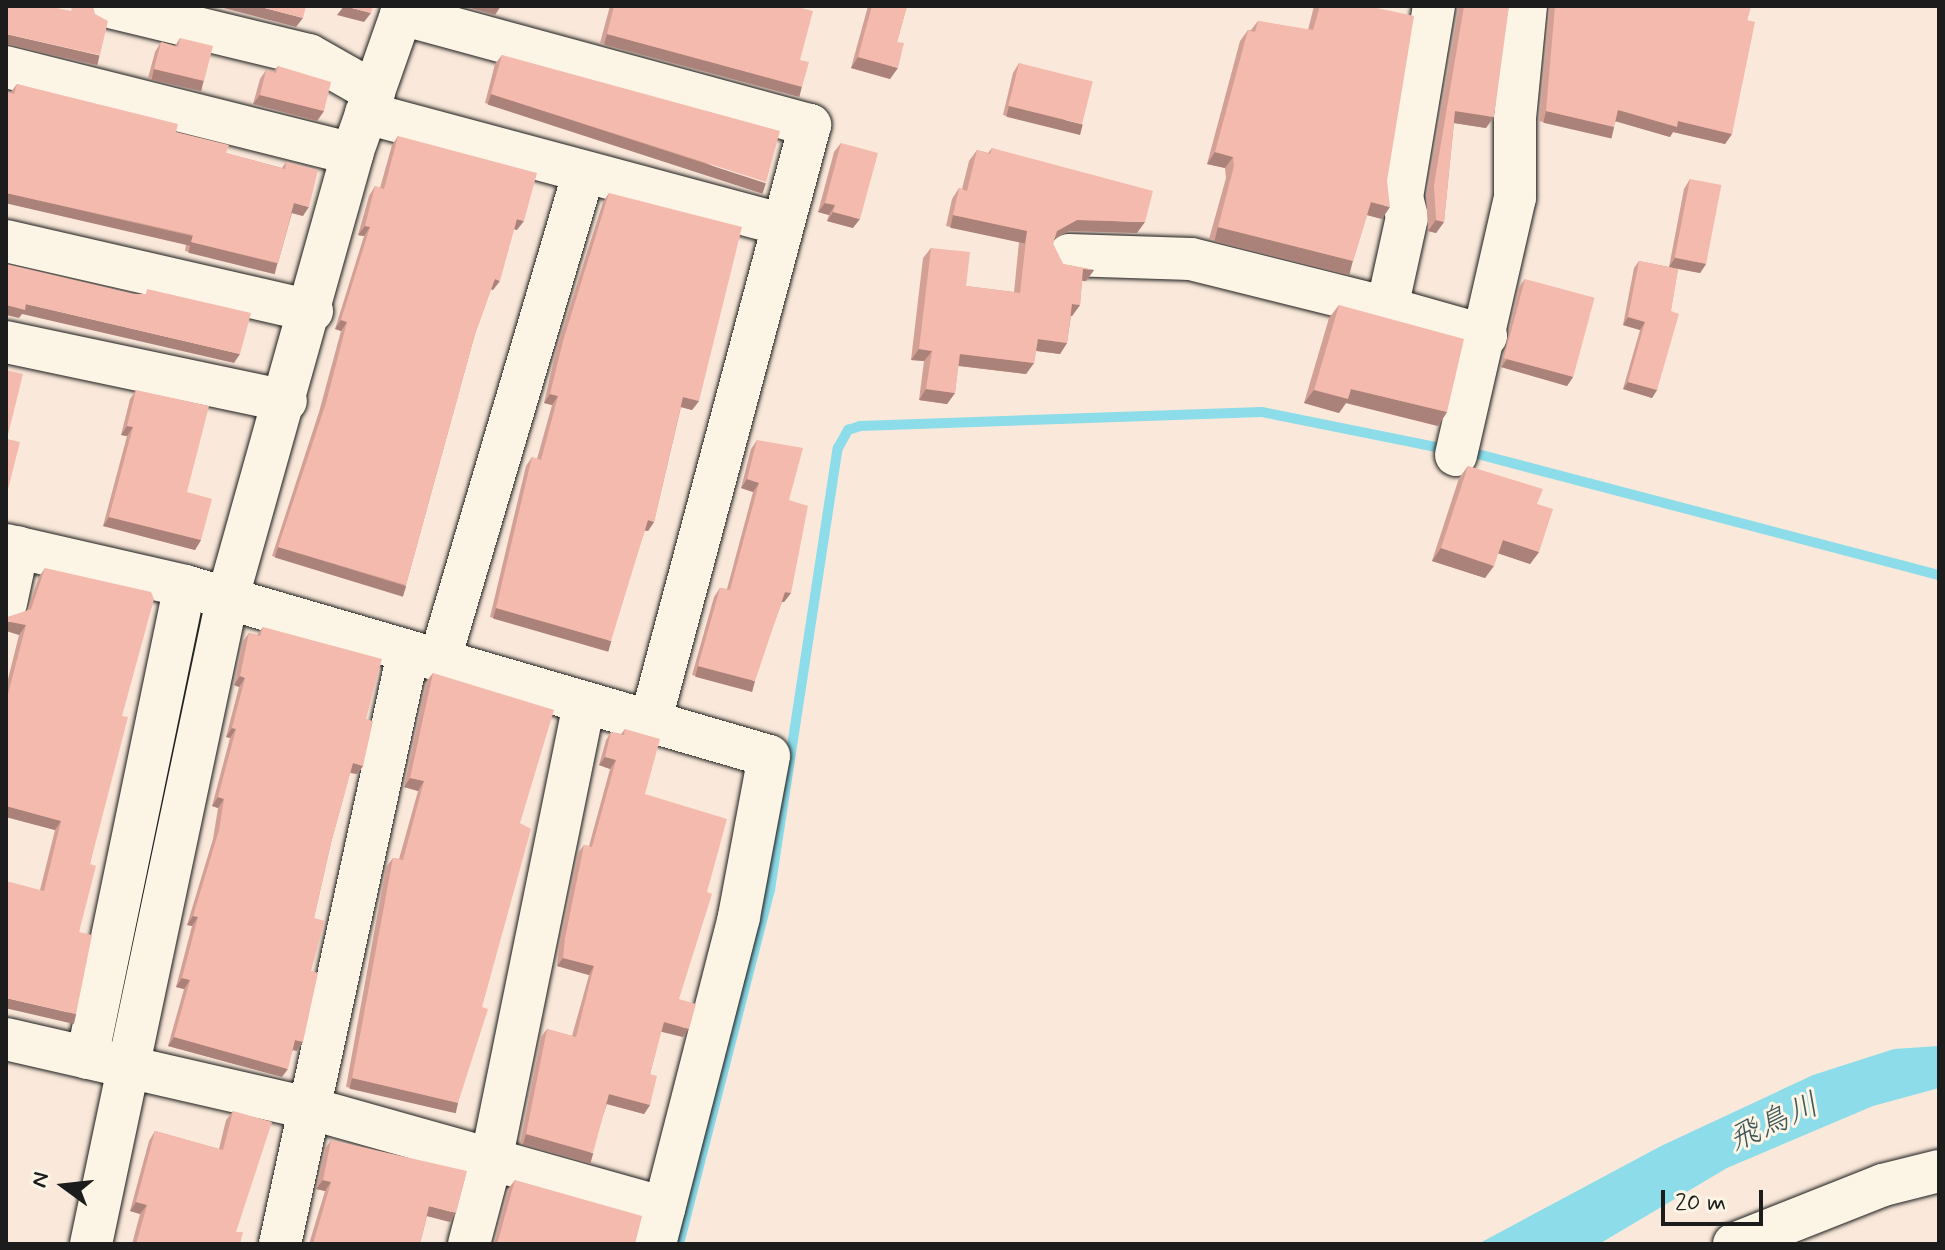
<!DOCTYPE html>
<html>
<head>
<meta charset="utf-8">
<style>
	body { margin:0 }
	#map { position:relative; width:1945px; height:1250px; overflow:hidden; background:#fae9da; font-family:Mynerve,"Klee One",sans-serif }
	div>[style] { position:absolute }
	.water>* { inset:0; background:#8cdce9 }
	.stream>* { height:10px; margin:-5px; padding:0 5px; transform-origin:5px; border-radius:5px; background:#8cdce9 }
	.roads { filter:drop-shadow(0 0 2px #1c1c1c) drop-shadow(0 0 2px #1c1c1c) }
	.minor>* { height:42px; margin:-21px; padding:0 21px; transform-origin:21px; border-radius:21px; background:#fcf5e5 }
	.wall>* { inset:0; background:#d2a095 }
	.shaded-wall>* { inset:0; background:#ab8279; transform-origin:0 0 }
	.building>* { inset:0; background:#f4baad; transform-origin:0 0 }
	span { translate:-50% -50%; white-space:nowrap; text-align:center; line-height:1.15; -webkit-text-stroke:6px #fcf5e5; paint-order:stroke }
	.water-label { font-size:32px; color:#3e565a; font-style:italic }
	.frame { position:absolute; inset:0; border:8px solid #1c1c1c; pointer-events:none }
	.north { position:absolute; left:24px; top:1146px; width:80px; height:80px; -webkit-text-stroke:6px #fcf5e5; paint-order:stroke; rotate:285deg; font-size:22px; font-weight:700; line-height:32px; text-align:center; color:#1c1c1c }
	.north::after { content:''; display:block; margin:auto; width:28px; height:36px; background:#1c1c1c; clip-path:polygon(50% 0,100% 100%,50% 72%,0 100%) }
	.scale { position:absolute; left:1661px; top:1190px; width:102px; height:36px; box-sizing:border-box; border:4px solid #1c1c1c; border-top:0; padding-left:10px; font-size:24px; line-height:28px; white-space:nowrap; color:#1c1c1c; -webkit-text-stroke:6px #fcf5e5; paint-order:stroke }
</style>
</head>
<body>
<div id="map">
	<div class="water">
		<i style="clip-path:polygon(1939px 1046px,1939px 1088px,1873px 1106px,1727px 1168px,1599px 1244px,1478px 1244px,1661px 1146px,1813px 1075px,1894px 1049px)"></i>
	</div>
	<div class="stream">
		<i style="left:1466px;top:451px;width:489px;rotate:14.7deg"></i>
		<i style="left:679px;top:1244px;width:366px;rotate:-75.6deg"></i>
		<i style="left:770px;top:890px;width:447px;rotate:-81.3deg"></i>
		<i style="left:838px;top:448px;width:21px;rotate:-61deg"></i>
		<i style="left:848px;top:430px;width:13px;rotate:-18deg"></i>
		<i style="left:860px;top:426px;width:402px;rotate:-2deg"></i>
		<i style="left:1262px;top:412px;width:192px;rotate:11.4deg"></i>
	</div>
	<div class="roads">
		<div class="minor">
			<i style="left:106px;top:6px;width:209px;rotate:13.6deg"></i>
			<i style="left:309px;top:55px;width:75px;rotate:29.6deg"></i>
			<i style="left:1434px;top:6px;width:194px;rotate:99.5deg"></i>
			<i style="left:1402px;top:197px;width:21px;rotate:76deg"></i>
			<i style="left:1407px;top:217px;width:93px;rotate:102.4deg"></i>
			<i style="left:1387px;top:308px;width:103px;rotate:15.8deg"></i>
			<i style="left:401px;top:14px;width:424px;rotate:15.2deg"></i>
			<i style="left:810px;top:125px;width:619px;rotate:104.98deg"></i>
			<i style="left:6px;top:67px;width:357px;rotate:14.1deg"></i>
			<i style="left:366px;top:113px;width:430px;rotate:15deg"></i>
			<i style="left:6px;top:241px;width:314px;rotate:12.9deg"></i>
			<i style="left:1069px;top:255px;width:122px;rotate:1.9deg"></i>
			<i style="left:1191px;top:259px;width:202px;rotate:14deg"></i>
			<i style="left:6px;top:342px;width:286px;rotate:11.9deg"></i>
			<i style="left:1456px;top:455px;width:264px;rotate:-77.1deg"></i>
			<i style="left:1515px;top:198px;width:80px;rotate:-90deg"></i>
			<i style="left:1515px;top:118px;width:113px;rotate:-84.4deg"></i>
			<i style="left:6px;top:545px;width:184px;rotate:12.9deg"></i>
			<i style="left:185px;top:586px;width:608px;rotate:16.23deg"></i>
			<i style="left:769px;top:756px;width:164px;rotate:100.6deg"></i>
			<i style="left:739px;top:917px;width:338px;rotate:104.4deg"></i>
			<i style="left:6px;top:603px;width:57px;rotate:-77.9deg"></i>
			<i style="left:439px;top:662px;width:511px;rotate:-73.52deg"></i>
			<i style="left:6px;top:1039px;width:314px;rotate:12.9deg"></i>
			<i style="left:312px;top:1109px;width:366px;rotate:15.7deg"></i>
			<i style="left:87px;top:1058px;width:482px;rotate:-78.3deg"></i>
			<i style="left:91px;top:1244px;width:658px;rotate:-78.08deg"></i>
			<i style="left:227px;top:600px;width:463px;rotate:-74.3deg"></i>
			<i style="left:352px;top:154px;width:157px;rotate:-70.6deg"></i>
			<i style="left:280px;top:1244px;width:605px;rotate:-77.78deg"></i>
			<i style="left:469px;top:1244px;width:86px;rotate:-75.2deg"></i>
			<i style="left:491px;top:1161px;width:467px;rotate:-78.5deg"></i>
			<i style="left:1734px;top:1244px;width:160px;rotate:-21.6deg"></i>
			<i style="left:1883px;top:1185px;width:58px;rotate:-14deg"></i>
		</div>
	</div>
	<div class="wall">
		<i style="clip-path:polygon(610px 6px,794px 6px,800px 60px,796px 96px,600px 43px)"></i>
		<i style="clip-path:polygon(868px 6px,907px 6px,897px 42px,890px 79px,851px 68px)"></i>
		<i style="clip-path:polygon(1314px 6px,1377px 6px,1387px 181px,1382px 219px,1367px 215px,1353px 261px,1345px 273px,1209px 239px,1226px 178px,1225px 168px,1207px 164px,1240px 41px,1248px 30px,1251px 30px,1258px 21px,1308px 30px)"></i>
		<i style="clip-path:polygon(1456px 6px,1509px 6px,1486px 128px,1454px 123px,1444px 222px,1436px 233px,1428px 231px,1426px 196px,1458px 10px)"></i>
		<i style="clip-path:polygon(1549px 6px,1751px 6px,1747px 20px,1732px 134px,1725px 144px,1673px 132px,1670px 137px,1616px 121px,1607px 137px,1539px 121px)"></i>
		<i style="clip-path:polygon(180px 38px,204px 81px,198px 90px,148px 78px,155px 52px,161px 42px,175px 46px)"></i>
		<i style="clip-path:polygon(502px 55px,760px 191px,485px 103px,495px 64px)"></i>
		<i style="clip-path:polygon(1019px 63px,1076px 133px,1003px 115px,1013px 73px)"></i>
		<i style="clip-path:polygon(278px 66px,324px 111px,317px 121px,253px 104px,260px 79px,266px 70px,273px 72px)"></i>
		<i style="clip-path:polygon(17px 84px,176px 132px,226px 153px,282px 168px,286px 162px,303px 216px,292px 213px,278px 263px,272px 272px,185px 251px,186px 244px,6px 203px,6px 92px,10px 93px)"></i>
		<i style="clip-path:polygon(398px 136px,517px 230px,514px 229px,493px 290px,491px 289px,475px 334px,406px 585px,400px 594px,272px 556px,319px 412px,341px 331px,335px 329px,364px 236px,358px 235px,369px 196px,375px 186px,380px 188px,392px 145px)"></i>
		<i style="clip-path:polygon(841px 143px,853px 228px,827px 221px,829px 215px,818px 212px,834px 152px)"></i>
		<i style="clip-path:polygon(992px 148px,1137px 233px,1069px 231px,1054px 239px,1053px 244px,1063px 264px,1094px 270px,1086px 281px,1082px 281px,1080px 305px,1072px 316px,1071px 316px,1067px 343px,1060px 354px,1036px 351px,1034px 363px,1026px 374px,958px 366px,955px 393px,947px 404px,919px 400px,924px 361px,911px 360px,923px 258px,931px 248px,966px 286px,1014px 292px,1019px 242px,946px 226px,952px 199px,959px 188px,962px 189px,969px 161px,977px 150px,988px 153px)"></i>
		<i style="clip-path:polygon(1690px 179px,1706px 264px,1700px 273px,1678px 269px,1657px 390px,1652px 398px,1623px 389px,1640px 330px,1623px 325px,1634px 268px,1639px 261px,1669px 267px,1684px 189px)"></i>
		<i style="clip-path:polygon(609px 193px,699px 401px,692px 410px,681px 407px,654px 522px,648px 531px,645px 530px,605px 650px,490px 617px,526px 466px,532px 457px,537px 459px,552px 405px,544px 403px,556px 350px,603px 202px)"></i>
		<i style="clip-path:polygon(1525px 279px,1573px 377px,1567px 386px,1501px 367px,1519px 287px)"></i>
		<i style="clip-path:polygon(1339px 305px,1447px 412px,1438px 426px,1346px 403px,1339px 413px,1304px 403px,1329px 318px)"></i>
		<i style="clip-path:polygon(136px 390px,187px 492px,201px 540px,195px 550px,103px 526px,127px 436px,121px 435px,130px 399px)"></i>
		<i style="clip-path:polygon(757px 440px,789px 500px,791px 593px,784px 602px,782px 602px,749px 690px,692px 675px,714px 597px,720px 588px,727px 589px,753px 492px,741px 488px,751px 449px)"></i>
		<i style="clip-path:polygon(1468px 466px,1537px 504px,1539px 552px,1530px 564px,1498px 553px,1485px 578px,1432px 561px,1459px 478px)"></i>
		<i style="clip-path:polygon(45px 568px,122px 716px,90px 864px,79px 932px,76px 1014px,70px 1023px,40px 890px,55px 830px,6px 817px,6px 687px,19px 635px,8px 617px,27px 611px,39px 577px)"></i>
		<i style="clip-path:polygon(263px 627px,366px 719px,363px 766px,357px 774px,350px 773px,331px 843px,314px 918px,311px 971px,297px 1051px,293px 1050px,282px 1077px,168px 1046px,184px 989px,176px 987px,192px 926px,187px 925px,213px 839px,218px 808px,212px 806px,230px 738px,226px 737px,239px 687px,234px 685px,243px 641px,249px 633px,257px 635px)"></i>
		<i style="clip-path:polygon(433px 673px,520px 823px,451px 1112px,346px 1087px,386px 867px,393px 858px,399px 859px,418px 791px,404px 787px,426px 682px)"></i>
		<i style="clip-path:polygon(625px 729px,645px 794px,679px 999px,683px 1037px,661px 1031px,650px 1074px,650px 1105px,644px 1114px,607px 1104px,587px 1162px,520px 1143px,541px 1037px,547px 1029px,572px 1036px,589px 975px,557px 966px,559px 946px,578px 853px,584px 845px,589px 846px,610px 769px,599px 765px,606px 740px,611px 732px,621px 734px)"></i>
		<i style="clip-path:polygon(233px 1111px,236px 1232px,240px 1244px,132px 1244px,140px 1214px,130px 1211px,149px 1141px,155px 1131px,219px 1149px,226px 1120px)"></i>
		<i style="clip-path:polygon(331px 1140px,450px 1222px,427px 1216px,420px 1244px,309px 1244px,325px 1191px,316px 1189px,325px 1149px)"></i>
		<i style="clip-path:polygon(515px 1180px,635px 1244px,494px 1244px,508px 1189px)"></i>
	</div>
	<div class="shaded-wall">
		<i style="clip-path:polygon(216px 6px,257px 6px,303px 18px,296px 27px)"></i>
		<i style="clip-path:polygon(344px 6px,371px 13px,364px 22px,337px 15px)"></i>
		<i style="clip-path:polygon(463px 6px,501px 6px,495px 15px)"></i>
		<i style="left:6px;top:34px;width:96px;height:10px;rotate:13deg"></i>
		<i style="left:607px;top:34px;width:202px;height:11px;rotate:15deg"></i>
		<i style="clip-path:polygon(858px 57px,898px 68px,890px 79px,851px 68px)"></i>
		<i style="left:154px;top:69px;width:51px;height:11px;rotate:13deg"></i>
		<i style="left:491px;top:94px;width:289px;height:11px;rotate:18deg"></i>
		<i style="clip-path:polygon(260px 95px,324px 111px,317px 121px,253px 104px)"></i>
		<i style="left:1009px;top:106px;width:76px;height:11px;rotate:14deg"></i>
		<i style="clip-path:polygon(1618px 110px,1678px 121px,1732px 134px,1725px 144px,1673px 132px,1670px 137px,1611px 120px)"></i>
		<i style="clip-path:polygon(1455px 111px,1494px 117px,1486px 128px,1447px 122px)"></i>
		<i style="left:1546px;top:111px;width:70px;height:12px;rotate:13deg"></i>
		<i style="clip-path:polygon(1215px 152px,1233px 157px,1225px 168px,1207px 164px)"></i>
		<i style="left:6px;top:193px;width:192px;height:10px;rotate:13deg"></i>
		<i style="clip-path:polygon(1371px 202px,1390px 207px,1382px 219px,1363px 214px)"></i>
		<i style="clip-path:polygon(294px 203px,309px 207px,303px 216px,288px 212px)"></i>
		<i style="clip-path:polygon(825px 203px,835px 205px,829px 215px,818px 212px)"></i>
		<i style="clip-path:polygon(833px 212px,860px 219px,853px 228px,827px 221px)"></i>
		<i style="left:953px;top:215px;width:76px;height:13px;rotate:12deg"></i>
		<i style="clip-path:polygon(517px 219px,524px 221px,517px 230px,510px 228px)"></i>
		<i style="clip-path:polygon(1077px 220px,1145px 222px,1137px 233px,1069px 231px,1049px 242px,1057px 231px)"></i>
		<i style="clip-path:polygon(1436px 220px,1444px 222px,1436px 233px,1428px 231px)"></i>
		<i style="clip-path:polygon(365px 226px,370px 227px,364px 236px,358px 235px)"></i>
		<i style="left:1218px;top:227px;width:139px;height:15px;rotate:14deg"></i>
		<i style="left:191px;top:242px;width:89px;height:11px;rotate:14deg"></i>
		<i style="clip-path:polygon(1675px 258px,1706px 264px,1700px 273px,1669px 267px)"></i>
		<i style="clip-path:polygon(1083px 269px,1094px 270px,1086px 281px,1076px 280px)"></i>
		<i style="clip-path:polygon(495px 279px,500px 281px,493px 290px,488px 288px)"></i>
		<i style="clip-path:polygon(26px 304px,240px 354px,234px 363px,22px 314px,19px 318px,6px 315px,6px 305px)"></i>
		<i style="clip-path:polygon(1072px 304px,1080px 305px,1072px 316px,1065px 315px)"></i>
		<i style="clip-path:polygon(1628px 317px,1645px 322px,1640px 330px,1623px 325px)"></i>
		<i style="clip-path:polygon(341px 320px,347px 322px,341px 331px,335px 329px)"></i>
		<i style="clip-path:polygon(1038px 339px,1067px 343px,1060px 354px,1030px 350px)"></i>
		<i style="clip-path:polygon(919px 349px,932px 351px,924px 361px,911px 360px)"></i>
		<i style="clip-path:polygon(960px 354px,1034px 363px,1026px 374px,952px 365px)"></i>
		<i style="clip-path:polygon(1507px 359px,1573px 377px,1567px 386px,1501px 367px)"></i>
		<i style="clip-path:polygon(1628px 382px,1657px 390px,1652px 398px,1623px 389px)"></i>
		<i style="clip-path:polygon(926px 389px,955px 393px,947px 404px,919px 400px)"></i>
		<i style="clip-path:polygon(1351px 389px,1447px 412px,1438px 426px,1346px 403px,1339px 413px,1304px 403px,1314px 390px)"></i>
		<i style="clip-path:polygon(550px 394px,558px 396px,552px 405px,544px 403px)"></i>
		<i style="clip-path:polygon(683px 397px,699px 401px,692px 410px,677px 406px)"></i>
		<i style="clip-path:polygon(127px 426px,133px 427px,127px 436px,121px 435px)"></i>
		<i style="clip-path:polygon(747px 479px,759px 483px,753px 492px,741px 488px)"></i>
		<i style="clip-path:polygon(109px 517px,201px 540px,195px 550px,103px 526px)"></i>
		<i style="clip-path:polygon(648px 520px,654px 522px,648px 531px,641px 530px)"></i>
		<i style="clip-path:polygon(1503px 540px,1539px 552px,1530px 564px,1494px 552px)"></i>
		<i style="left:278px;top:547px;width:134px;height:11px;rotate:17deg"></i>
		<i style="clip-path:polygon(1441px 548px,1494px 566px,1485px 578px,1432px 561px)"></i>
		<i style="clip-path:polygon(785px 592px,791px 593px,784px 602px,778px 601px)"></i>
		<i style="left:496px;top:608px;width:120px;height:11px;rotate:16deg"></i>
		<i style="clip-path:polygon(6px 621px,26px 625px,19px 635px,6px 631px)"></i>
		<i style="left:698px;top:666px;width:59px;height:11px;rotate:15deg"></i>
		<i style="clip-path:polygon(240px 676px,245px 678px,239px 687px,234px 685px)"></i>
		<i style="clip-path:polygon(232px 728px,236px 729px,230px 738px,226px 737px)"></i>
		<i style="clip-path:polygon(605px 757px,616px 760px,610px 769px,599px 765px)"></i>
		<i style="clip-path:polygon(353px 763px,363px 766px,357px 774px,346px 772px)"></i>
		<i style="clip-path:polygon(410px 778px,424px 781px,418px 791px,404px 787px)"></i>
		<i style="clip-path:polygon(218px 797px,224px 799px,218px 808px,212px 806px)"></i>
		<i style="clip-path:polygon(6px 806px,61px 821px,55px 830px,6px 817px)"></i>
		<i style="clip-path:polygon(193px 916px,198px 917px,192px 926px,187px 925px)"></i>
		<i style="clip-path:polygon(563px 958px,594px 966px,589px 975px,557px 966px)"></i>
		<i style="clip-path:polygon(182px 978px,190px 980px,184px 989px,176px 987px)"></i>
		<i style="left:6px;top:998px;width:72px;height:10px;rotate:13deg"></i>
		<i style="clip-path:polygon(664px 1022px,689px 1029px,683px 1037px,658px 1031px)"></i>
		<i style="clip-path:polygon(174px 1037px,288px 1069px,282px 1077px,168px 1046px)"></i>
		<i style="clip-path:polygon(295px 1040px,303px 1042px,297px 1051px,289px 1049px)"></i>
		<i style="left:352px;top:1078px;width:109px;height:11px;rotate:13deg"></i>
		<i style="clip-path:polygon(609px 1094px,650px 1105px,644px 1114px,603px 1103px)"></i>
		<i style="left:526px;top:1134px;width:70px;height:11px;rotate:16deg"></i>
		<i style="clip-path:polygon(323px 1180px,331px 1182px,325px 1191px,316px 1189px)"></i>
		<i style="clip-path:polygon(136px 1202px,147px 1205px,140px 1214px,130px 1211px)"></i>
		<i style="clip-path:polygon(429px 1206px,456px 1213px,450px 1222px,423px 1215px)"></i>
	</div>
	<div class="building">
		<i style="clip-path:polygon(6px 6px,47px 6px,71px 11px,72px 6px,93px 6px,95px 14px,108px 21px,100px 55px,6px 34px)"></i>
		<i style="clip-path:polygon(257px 6px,306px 6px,303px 18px)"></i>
		<i style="clip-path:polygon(345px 6px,373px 6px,371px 13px)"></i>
		<i style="clip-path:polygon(614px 6px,794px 6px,813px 11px,800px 60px,809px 62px,802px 87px,607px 34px)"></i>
		<i style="clip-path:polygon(872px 6px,907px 6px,897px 42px,904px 43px,898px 68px,858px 57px)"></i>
		<i style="clip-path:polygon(1320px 6px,1377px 6px,1377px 8px,1414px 16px,1387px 181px,1390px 207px,1371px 202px,1353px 261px,1218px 227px,1234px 166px,1233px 157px,1215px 152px,1248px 30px,1255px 32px,1258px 21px,1313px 30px)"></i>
		<i style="clip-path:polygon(1464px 6px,1509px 6px,1494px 117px,1455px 111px,1444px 222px,1436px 220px,1434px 185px)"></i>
		<i style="clip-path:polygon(1555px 6px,1751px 6px,1747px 20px,1755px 22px,1732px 134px,1678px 121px,1677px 127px,1618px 110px,1614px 127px,1546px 111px)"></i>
		<i style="clip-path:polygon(180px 38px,213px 46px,204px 81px,154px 69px,161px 42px,178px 47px)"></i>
		<i style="clip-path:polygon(502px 55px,780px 131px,766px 182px,491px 94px)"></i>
		<i style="left:1019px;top:63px;width:76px;height:44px;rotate:14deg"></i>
		<i style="clip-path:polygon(278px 66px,331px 82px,324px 111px,260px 95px,266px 70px,276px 73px)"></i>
		<i style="clip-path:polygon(17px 84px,178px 124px,176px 132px,229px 145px,226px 153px,285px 169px,286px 162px,318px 170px,309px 207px,294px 203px,278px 263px,191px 242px,193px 235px,6px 193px,6px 92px,14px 94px)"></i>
		<i style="clip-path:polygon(398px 136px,537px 173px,524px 221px,517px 219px,500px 281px,495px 279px,475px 334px,406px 585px,278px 547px,326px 403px,347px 322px,341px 320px,370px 227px,365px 226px,375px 186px,384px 189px)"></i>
		<i style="clip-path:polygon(841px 143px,878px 153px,860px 219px,833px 212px,835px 205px,825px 203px)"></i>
		<i style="clip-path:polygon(992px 148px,1153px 191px,1145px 222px,1077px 220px,1057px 231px,1053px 244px,1063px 264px,1094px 270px,1083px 269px,1080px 305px,1072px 304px,1067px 343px,1038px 339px,1034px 363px,960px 354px,955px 393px,926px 389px,932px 351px,919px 349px,931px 248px,970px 252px,966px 286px,1020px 293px,1027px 231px,953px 215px,959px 188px,967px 191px,977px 150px,990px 154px)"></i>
		<i style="left:1690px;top:179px;width:32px;height:80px;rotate:11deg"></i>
		<i style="clip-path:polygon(609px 193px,742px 227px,699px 401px,683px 397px,654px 522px,648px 520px,611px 641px,496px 608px,532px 457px,541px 460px,558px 396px,550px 394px,563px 341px)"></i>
		<i style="clip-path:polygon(1639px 261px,1678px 269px,1671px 311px,1679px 314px,1657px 390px,1628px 382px,1645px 322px,1628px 317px)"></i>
		<i style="clip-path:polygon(6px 264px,134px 294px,146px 294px,147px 289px,251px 313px,240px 354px,26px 304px,25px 310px,6px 305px)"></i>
		<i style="left:1525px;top:279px;width:72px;height:82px;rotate:15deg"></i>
		<i style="clip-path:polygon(1339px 305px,1464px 339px,1447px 412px,1351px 389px,1348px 399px,1314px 390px)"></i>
		<i style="clip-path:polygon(6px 370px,23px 374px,7px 439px,20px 442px,6px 497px)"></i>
		<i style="clip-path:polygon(136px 390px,209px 406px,187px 492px,212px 499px,201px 540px,109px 517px,133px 427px,127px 426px)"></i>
		<i style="clip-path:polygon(757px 440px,803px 448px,789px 500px,808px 506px,791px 593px,785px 592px,755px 681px,698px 666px,720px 588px,730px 590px,759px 483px,747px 479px)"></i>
		<i style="clip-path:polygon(1468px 466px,1543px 489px,1537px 504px,1553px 509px,1539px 552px,1503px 540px,1494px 566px,1441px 548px)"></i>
		<i style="clip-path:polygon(45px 568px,151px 592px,154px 599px,122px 716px,128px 717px,90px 864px,96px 866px,79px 932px,92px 935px,76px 1014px,6px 998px,6px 881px,44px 891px,61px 821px,6px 806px,6px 693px,8px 694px,26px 625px,6px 621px,6px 616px,8px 617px,31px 609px)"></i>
		<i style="clip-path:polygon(263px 627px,382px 659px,366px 719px,373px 721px,363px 766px,353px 763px,331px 843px,314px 918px,325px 921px,311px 971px,318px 973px,303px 1042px,295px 1040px,288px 1069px,174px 1037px,190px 980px,182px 978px,198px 917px,193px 916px,219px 830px,224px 799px,218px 797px,236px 729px,232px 728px,245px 678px,240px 676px,248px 637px,249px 633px,260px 636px)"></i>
		<i style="clip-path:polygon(433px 673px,554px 710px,520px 823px,531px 829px,482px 1007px,488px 1009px,458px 1103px,352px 1078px,393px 858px,403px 860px,424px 781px,410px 778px)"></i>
		<i style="clip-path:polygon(625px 729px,660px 739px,645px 794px,727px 819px,707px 892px,712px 894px,679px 999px,696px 1004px,689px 1029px,664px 1022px,650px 1074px,657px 1076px,650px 1105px,609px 1094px,593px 1153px,526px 1134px,547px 1029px,576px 1037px,594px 966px,563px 958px,565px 938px,584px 845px,592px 847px,616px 760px,605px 757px,611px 732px,624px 735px)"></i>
		<i style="clip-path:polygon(233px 1111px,272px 1122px,236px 1232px,243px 1232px,240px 1244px,136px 1244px,147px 1205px,136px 1202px,155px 1131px,223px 1150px)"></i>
		<i style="clip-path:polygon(331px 1140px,467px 1171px,456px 1213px,429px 1206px,420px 1244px,313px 1244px,331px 1182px,323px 1180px)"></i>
		<i style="clip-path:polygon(515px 1180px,642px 1216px,635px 1244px,497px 1244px)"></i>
	</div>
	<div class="water-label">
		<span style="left:1774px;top:1123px;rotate:-24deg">飛鳥川</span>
	</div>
	<div class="frame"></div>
	<div class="north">N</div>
	<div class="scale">20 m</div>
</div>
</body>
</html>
